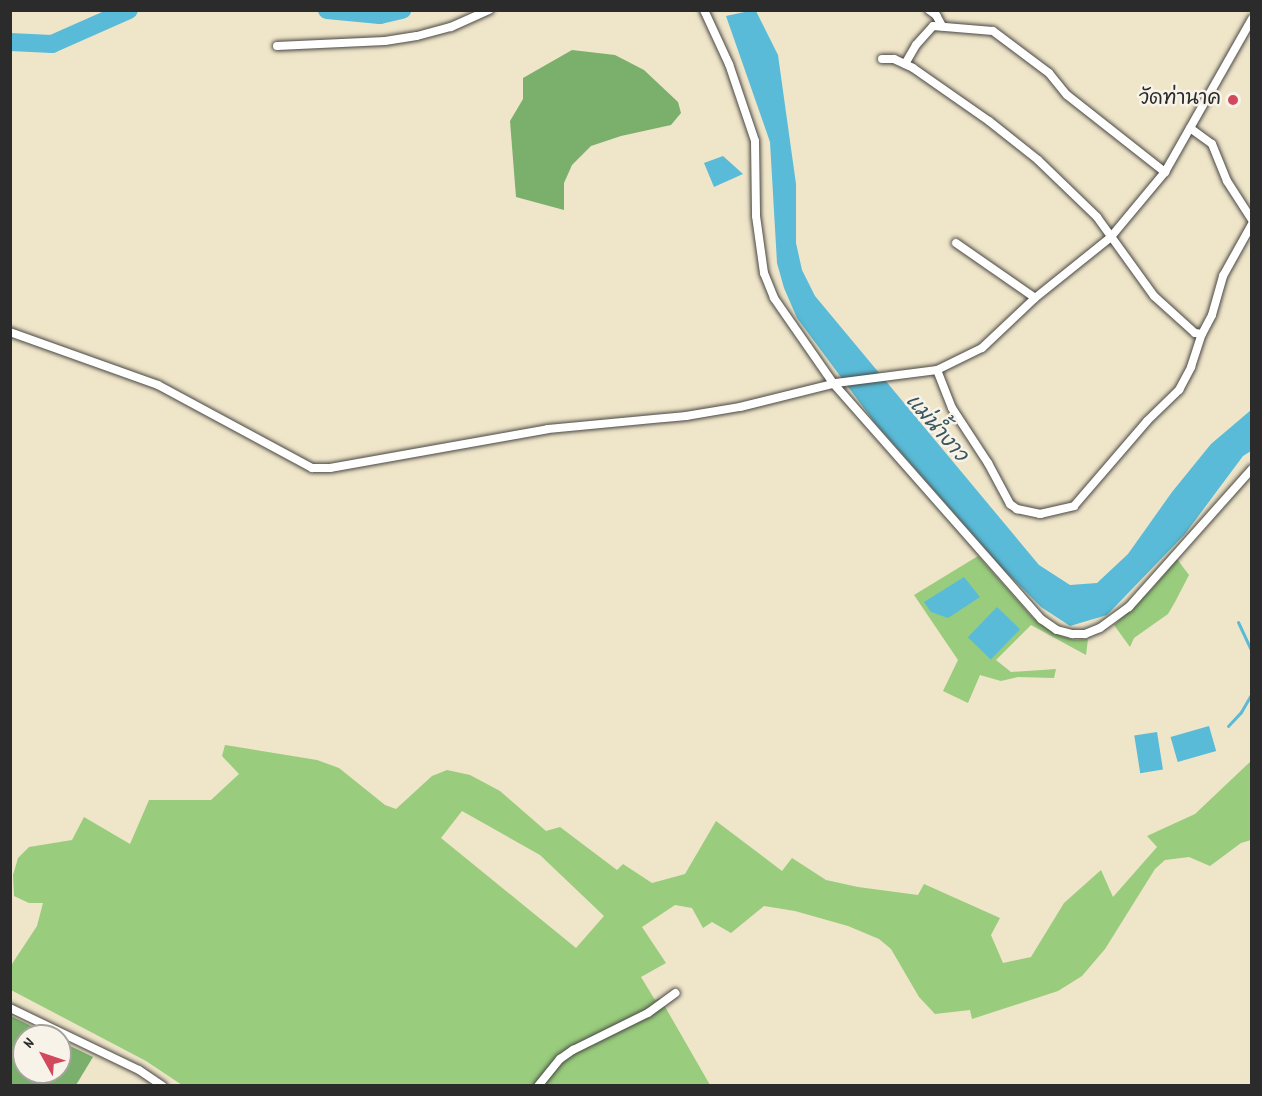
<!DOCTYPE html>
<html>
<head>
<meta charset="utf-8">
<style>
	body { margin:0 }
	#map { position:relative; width:1262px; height:1096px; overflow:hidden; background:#efe5c9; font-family:Dekko,"Playpen Sans Thai",sans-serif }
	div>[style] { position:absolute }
	.green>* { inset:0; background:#99cc7d }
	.forest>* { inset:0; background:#7ab06c }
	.water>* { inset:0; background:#59bbd7; transform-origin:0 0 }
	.stream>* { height:3px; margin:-1.5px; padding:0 1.5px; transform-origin:1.5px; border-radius:1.5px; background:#59bbd7 }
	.river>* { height:18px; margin:-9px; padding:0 9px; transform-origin:9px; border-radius:9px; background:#59bbd7 }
	.roads { filter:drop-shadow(0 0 2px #484743) drop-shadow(0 0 2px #484743) }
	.minor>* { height:8px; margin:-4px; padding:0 4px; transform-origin:4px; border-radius:4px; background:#fff }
	.dots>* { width:16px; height:16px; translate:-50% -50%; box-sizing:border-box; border:3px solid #f7f3e8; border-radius:50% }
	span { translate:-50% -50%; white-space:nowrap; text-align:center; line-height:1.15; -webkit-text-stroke:5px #f7f3e8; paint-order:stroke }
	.poi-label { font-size:20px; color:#2b2b2b }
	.right { translate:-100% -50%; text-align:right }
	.water-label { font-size:21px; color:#39565f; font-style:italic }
	.frame { position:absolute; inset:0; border:12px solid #2b2b2b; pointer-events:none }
	.north { position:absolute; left:12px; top:1024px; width:60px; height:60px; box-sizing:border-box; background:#f7f3e8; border:2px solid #a5a39c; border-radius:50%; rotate:310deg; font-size:16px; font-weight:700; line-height:24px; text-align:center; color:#2b2b2b }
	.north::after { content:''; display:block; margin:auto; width:21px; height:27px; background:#d1495b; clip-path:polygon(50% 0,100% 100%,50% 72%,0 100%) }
</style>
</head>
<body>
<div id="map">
	<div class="green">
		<i style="clip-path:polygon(978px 556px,1033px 618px,1062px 636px,1075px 640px,1088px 639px,1086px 655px,1031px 625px,996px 660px,1011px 672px,1056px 669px,1054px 678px,1018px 677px,1001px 681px,980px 675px,968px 703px,943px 691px,958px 660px,914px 595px)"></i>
		<i style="clip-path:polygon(1177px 559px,1189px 575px,1175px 602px,1168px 614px,1134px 638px,1130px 647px,1114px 625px,1152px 589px)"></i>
		<i style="clip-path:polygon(evenodd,225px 745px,317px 760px,339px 768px,385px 805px,396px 809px,432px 776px,447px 770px,470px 775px,500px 791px,546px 831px,560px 827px,617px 870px,623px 864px,652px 883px,685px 874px,716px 821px,782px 871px,792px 858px,826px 880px,858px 887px,918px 895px,924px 884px,1000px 918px,991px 935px,1003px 963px,1031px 957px,1064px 903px,1101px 870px,1113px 897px,1157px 847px,1147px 836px,1195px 814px,1251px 761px,1251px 840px,1241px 843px,1210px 866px,1189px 857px,1165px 860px,1155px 869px,1105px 949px,1082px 976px,1058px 991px,972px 1019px,970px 1010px,935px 1014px,919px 997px,891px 949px,879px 939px,848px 926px,795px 911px,764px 906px,731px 933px,712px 922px,703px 928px,692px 908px,675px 905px,642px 927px,666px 963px,641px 977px,655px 1000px,660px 998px,710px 1085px,182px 1085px,146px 1061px,11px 990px,10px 967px,37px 926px,43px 903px,29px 903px,14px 896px,13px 875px,18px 858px,29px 847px,72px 840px,84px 817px,130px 844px,149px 800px,211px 800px,239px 774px,222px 756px,225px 745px,462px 811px,540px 855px,604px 916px,576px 948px,441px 838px,462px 811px)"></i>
	</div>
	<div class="forest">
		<i style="clip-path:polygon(572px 50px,615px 55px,644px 70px,678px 102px,681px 113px,671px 125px,621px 136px,591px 146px,572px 165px,564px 183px,564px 210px,516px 197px,510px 121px,523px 99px,523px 78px)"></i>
		<i style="clip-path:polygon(11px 1016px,51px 1036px,24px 1036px,24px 1072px,60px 1072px,60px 1041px,93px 1057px,76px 1085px,11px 1085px)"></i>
	</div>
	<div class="water">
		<i style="clip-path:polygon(749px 11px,756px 11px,778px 55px,796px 184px,796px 243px,802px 270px,815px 296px,1039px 565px,1070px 585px,1097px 583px,1128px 554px,1172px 492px,1211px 444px,1251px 410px,1251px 451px,1243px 456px,1185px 534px,1107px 615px,1070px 626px,1041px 607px,1004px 570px,875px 423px,797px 318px,784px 288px,777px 263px,770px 142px,726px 16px)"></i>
		<i style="clip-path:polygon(723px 156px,743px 174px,714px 187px,704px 163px)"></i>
		<i style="clip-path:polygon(964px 577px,980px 597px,948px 618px,931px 612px,924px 602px)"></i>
		<i style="left:997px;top:607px;width:32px;height:42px;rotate:44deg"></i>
		<i style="left:1209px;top:726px;width:26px;height:40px;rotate:74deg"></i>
		<i style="left:1157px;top:732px;width:38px;height:23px;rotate:81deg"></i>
	</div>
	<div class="stream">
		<i style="left:1238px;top:622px;width:33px;rotate:65deg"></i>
		<i style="left:1228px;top:726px;width:19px;rotate:-47deg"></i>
		<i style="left:1241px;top:712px;width:22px;rotate:-60deg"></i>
	</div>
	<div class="river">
		<i style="left:327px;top:10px;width:53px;rotate:5.4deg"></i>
		<i style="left:380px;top:15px;width:23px;rotate:-13deg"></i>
		<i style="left:10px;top:42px;width:42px;rotate:2.7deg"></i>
		<i style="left:52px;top:44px;width:84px;rotate:-23.8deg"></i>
	</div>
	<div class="roads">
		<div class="minor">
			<i style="left:704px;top:10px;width:60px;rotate:65.2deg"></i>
			<i style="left:729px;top:64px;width:81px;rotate:71.3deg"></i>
			<i style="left:755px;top:141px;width:75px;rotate:89.2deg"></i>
			<i style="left:756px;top:216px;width:58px;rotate:82deg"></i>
			<i style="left:764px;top:273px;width:27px;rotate:68deg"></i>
			<i style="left:774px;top:298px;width:103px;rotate:55.2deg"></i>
			<i style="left:833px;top:383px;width:315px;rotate:48.6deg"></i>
			<i style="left:1041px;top:619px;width:19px;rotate:35deg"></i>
			<i style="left:1057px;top:630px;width:16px;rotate:15deg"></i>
			<i style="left:1072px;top:634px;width:13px"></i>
			<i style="left:1085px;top:634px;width:16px;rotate:-22deg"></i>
			<i style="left:1100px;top:628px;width:36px;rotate:-36deg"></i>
			<i style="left:1129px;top:607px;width:185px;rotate:-48.3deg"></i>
			<i style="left:929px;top:10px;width:9px;rotate:36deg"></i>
			<i style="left:936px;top:15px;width:13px;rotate:61deg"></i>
			<i style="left:277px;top:46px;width:108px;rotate:-2.7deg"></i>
			<i style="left:385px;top:41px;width:32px;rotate:-9deg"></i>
			<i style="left:417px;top:36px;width:35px;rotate:-15deg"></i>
			<i style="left:451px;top:27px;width:42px;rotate:-24.1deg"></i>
			<i style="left:882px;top:59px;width:12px"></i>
			<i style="left:894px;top:59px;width:21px;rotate:25deg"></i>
			<i style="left:913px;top:68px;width:93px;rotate:34.9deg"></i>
			<i style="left:989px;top:121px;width:63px;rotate:38.5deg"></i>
			<i style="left:1038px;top:160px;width:82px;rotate:44deg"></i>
			<i style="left:1097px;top:217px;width:97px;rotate:54.2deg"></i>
			<i style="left:1154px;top:296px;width:55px;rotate:42.1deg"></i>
			<i style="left:1195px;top:333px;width:7px;rotate:8deg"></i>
			<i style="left:905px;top:64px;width:22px;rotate:-60deg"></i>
			<i style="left:916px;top:45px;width:25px;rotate:-48deg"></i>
			<i style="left:933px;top:26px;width:60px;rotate:4.8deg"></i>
			<i style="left:993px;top:31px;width:70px;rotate:36.9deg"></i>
			<i style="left:1049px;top:73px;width:28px;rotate:51deg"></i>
			<i style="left:1067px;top:95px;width:125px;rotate:38.2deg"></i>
			<i style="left:1190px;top:128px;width:27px;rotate:36deg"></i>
			<i style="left:1212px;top:144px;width:40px;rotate:68deg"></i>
			<i style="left:1227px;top:181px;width:46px;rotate:57.3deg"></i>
			<i style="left:956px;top:243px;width:96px;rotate:34.8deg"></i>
			<i style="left:10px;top:332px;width:157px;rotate:19.7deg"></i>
			<i style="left:158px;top:385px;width:175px;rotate:28.3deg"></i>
			<i style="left:312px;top:468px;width:18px"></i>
			<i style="left:330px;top:468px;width:221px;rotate:-10.1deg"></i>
			<i style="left:548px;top:429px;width:139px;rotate:-5.4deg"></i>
			<i style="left:686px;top:416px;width:55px;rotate:-9.5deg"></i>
			<i style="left:740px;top:407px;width:99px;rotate:-14deg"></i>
			<i style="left:836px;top:383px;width:102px;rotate:-7.3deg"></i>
			<i style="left:937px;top:370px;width:50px;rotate:-26.1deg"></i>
			<i style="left:982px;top:348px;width:73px;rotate:-43.3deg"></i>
			<i style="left:1035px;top:298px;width:96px;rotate:-38.7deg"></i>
			<i style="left:1110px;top:238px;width:86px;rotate:-50.2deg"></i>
			<i style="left:1165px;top:172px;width:176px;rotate:-60.4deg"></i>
			<i style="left:937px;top:370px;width:41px;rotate:68.5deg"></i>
			<i style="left:952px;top:408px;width:66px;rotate:56.8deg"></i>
			<i style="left:988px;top:463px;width:47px;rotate:61.8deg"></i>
			<i style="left:1010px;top:504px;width:9px;rotate:36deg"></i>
			<i style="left:1017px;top:509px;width:24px;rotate:12deg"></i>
			<i style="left:1040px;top:514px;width:35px;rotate:-13deg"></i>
			<i style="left:1074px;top:506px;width:112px;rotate:-49.3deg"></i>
			<i style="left:1147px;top:421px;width:45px;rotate:-44.1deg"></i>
			<i style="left:1179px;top:390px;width:26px;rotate:-62deg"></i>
			<i style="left:1191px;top:367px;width:35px;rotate:-72deg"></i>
			<i style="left:1202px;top:334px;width:21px;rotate:-62deg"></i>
			<i style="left:1212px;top:315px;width:41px;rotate:-74.2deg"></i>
			<i style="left:1223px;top:276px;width:60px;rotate:-60.9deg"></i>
			<i style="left:10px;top:1008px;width:143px;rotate:25.7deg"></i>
			<i style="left:139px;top:1070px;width:29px;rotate:34deg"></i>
			<i style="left:538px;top:1086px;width:35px;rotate:-51deg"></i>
			<i style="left:560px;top:1059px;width:16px;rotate:-35deg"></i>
			<i style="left:573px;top:1050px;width:84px;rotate:-26.3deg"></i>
			<i style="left:648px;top:1013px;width:34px;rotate:-36deg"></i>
		</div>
	</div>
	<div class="dots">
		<i style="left:1233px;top:100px;background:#d1495b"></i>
	</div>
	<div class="poi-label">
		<span class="right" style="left:1221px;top:100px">วัดท่านาค</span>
	</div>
	<div class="water-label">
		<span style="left:935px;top:429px;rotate:49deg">แม่น้ำงาว</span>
	</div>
	<div class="frame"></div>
	<div class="north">N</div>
</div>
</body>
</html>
